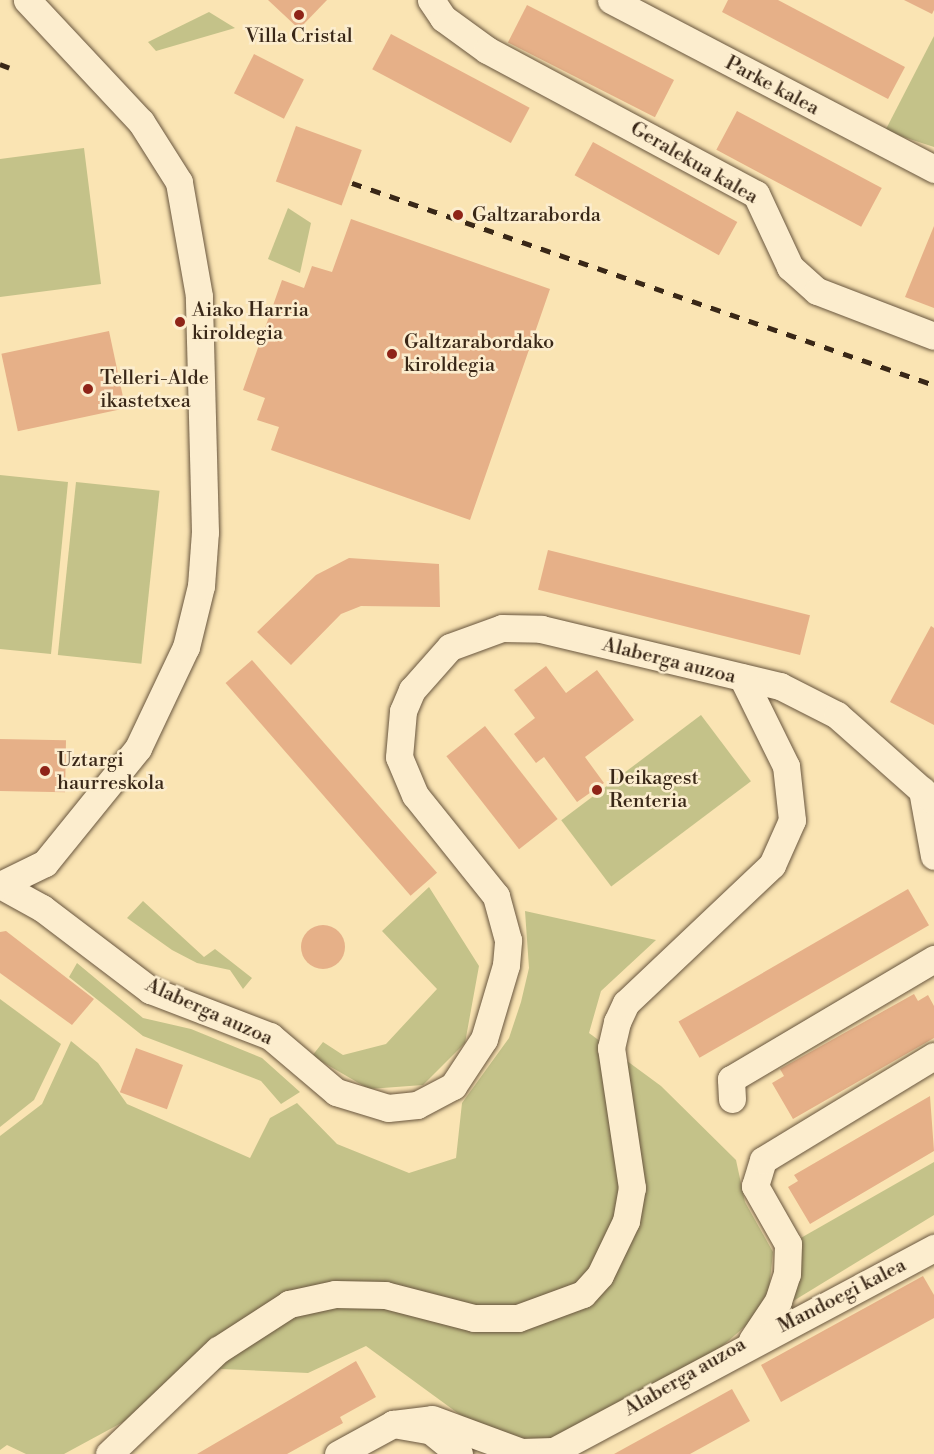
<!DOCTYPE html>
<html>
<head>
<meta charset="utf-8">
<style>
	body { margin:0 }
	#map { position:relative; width:934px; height:1454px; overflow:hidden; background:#fae4b3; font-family:"Libre Bodoni",serif }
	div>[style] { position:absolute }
	.green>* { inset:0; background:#c4c289; transform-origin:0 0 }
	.building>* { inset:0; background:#e6b088; transform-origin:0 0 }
	.round { border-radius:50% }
	.roads { filter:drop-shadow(0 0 2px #69563e) drop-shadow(0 0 2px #69563e) }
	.street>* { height:27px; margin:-13.5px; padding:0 13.5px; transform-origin:13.5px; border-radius:13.5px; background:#fcedce }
	.rail>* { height:4.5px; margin-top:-2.25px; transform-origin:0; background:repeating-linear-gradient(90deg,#392717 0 10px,transparent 0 20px) }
	.dots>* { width:16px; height:16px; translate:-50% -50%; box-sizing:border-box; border:3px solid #fcedce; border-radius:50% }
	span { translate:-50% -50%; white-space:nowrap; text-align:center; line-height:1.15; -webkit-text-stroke:5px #fcedce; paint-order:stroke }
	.poi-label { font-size:20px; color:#392717 }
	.left { translate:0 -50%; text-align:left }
	.street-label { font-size:20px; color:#392717 }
</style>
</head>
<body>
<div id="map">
	<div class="green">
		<i style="clip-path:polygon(209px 12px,235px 28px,156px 51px,148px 42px)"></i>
		<i style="clip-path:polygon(934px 36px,934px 147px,885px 131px)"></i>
		<i style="clip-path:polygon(84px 148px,101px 284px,0 297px,0 159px)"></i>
		<i style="clip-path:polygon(288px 208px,311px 223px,300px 273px,268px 259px)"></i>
		<i style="clip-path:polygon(0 475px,68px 482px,51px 654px,0 649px)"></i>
		<i style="left:76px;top:482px;width:84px;height:174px;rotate:6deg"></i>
		<i style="left:701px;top:715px;width:83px;height:175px;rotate:53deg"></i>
		<i style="clip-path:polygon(429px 887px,479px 966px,465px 1043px,423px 1085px,369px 1089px,312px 1056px,323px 1042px,343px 1055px,386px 1044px,437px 989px,382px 931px)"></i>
		<i style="clip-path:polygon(143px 901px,204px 957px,215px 949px,252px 978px,243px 989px,230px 970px,197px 963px,172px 950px,127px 918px)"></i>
		<i style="clip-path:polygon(525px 911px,656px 940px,601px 991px,589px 1033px,661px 1086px,736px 1160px,745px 1202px,773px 1252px,769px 1290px,750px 1322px,704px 1362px,545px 1445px,474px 1425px,366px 1346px,308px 1373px,221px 1369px,64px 1454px,26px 1454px,7px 1445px,0 1450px,0 1136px,42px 1104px,71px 1041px,98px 1063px,127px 1104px,250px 1158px,270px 1118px,297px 1103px,337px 1144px,409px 1173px,456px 1158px,462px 1103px,509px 1038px,521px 1002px,529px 968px)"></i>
		<i style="clip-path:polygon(77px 963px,143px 1018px,191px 1029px,262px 1058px,300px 1092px,281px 1104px,261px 1081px,143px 1036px,69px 977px)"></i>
		<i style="clip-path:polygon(0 999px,61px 1044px,34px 1100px,0 1127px)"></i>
		<i style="clip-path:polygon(934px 1162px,934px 1215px,790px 1303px,799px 1239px)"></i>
	</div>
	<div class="building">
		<i style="clip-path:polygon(268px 0,327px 0,299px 29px)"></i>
		<i style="clip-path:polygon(728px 0,778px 0,905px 67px,888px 99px,722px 12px)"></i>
		<i style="clip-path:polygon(904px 0,934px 0,934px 10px,932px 14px)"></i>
		<i style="left:527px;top:5px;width:165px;height:42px;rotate:27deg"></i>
		<i style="left:391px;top:34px;width:157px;height:40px;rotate:28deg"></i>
		<i style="left:254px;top:54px;width:56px;height:44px;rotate:27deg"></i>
		<i style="left:737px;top:111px;width:164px;height:44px;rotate:28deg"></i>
		<i style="left:296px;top:126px;width:70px;height:59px;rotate:20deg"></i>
		<i style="left:593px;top:142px;width:165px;height:38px;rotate:29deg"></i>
		<i style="clip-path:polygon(351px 219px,550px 289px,470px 520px,271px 450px,279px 427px,257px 420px,265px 398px,243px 390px,282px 280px,304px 288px,312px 266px,332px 272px)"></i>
		<i style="clip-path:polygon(934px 226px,934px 308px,905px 297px)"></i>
		<i style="left:109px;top:331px;width:79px;height:110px;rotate:78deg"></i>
		<i style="left:548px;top:550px;width:270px;height:41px;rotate:14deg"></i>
		<i style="clip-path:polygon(349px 558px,439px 564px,440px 607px,361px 606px,341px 614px,291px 665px,257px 632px,316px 575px)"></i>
		<i style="clip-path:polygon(931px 626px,934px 628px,934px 725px,890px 702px)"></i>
		<i style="left:252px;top:660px;width:282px;height:35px;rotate:49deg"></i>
		<i style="clip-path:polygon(546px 666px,566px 693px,597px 670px,634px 720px,585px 757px,604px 783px,577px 802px,544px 757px,536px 763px,514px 734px,535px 718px,514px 690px)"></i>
		<i style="left:485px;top:726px;width:118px;height:49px;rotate:52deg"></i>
		<i style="left:0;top:739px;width:66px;height:52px;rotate:1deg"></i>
		<i style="left:908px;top:889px;width:42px;height:265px;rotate:60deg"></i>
		<i class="round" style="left:301px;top:925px;width:44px;height:44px"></i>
		<i style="clip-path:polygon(6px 931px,94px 999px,72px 1025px,0 973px,0 932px)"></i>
		<i style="clip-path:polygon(914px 994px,918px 1001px,928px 995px,934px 1006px,934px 1038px,793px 1119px,772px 1083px,784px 1076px,780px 1069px)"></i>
		<i style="left:136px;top:1048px;width:50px;height:47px;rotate:20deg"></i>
		<i style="clip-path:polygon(930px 1096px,934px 1151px,810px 1224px,788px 1187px,798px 1181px,794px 1175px)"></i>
		<i style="clip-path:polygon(923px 1276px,934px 1295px,934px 1318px,781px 1402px,761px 1365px)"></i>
		<i style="clip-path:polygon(356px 1361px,376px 1397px,340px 1417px,343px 1423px,287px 1454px,197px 1454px)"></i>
		<i style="clip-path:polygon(732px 1389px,750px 1421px,690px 1454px,614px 1454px)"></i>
	</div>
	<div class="roads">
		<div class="street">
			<i style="left:431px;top:0;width:22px;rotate:56deg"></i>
			<i style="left:443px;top:18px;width:54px;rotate:36deg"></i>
			<i style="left:487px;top:50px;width:305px;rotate:28.2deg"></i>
			<i style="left:756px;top:194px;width:81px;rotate:65deg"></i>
			<i style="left:790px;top:267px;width:36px;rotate:42deg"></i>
			<i style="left:817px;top:291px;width:125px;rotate:21deg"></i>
			<i style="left:611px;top:0;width:365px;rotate:27.6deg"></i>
			<i style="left:922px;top:790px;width:67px;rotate:79.7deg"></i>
			<i style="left:0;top:885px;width:48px;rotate:28.7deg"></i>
			<i style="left:42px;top:908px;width:136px;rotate:37.2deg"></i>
			<i style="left:150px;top:990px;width:129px;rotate:21deg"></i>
			<i style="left:270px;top:1036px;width:87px;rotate:40.3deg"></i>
			<i style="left:336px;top:1092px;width:54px;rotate:17.1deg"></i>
			<i style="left:388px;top:1108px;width:29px;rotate:-6deg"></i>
			<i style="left:417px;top:1105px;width:41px;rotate:-27.8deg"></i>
			<i style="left:453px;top:1086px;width:56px;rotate:-56.6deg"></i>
			<i style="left:484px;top:1039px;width:77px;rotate:-73.4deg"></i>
			<i style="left:506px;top:965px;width:25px;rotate:-85deg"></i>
			<i style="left:508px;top:940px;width:46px;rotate:-105.3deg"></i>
			<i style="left:496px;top:896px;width:129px;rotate:-128.7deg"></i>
			<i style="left:415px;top:795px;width:41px;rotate:-112.8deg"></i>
			<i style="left:399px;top:757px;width:46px;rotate:-85deg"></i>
			<i style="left:403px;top:711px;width:23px;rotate:-67deg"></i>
			<i style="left:412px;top:690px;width:57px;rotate:-48.5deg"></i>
			<i style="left:450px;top:647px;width:55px;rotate:-20.1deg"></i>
			<i style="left:502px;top:628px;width:39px;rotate:1deg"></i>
			<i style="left:541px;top:629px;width:246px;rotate:13.4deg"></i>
			<i style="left:780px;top:686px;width:64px;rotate:27deg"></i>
			<i style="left:837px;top:715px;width:130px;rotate:41.6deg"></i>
			<i style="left:0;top:885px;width:50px;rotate:-26.1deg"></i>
			<i style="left:45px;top:863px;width:148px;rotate:-51deg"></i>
			<i style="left:138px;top:748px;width:112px;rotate:-64.6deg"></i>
			<i style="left:186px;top:647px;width:63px;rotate:-76.2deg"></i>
			<i style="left:201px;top:586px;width:54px;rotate:-85.8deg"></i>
			<i style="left:205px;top:532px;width:236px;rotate:-91.5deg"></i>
			<i style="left:199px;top:296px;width:116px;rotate:-100deg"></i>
			<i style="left:179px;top:182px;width:71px;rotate:-122.3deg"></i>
			<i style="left:141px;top:122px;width:167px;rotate:-133.1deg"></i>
			<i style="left:732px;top:1099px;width:20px;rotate:-93deg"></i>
			<i style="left:731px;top:1079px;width:236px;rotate:-30.6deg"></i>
			<i style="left:752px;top:1340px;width:47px;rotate:-56.3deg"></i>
			<i style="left:778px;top:1301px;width:28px;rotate:-72deg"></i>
			<i style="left:787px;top:1274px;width:30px;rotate:-88deg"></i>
			<i style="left:788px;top:1244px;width:67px;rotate:-119.6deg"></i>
			<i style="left:755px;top:1186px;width:27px;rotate:-73deg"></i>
			<i style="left:763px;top:1160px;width:200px;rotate:-31.3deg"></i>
			<i style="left:393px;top:1424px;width:39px;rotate:-7deg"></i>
			<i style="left:432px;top:1419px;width:95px;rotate:20.3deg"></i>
			<i style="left:521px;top:1452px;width:32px;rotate:-2deg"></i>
			<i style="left:109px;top:1454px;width:151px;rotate:-43.7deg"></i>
			<i style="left:218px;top:1350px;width:85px;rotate:-32.9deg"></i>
			<i style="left:289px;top:1304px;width:47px;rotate:-12.3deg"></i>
			<i style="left:335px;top:1294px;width:50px;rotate:1.1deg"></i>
			<i style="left:385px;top:1295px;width:92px;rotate:14.5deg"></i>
			<i style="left:474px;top:1318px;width:44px"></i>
			<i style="left:518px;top:1318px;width:69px;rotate:-20.3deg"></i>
			<i style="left:583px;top:1294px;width:25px;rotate:-48deg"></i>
			<i style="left:600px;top:1275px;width:60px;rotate:-64.3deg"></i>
			<i style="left:626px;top:1221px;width:34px;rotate:-80deg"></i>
			<i style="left:632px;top:1188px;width:142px;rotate:-98.5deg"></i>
			<i style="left:611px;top:1048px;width:27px;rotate:-77deg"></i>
			<i style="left:617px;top:1022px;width:21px;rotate:-65deg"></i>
			<i style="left:626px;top:1003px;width:201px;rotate:-43.4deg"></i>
			<i style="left:772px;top:865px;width:49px;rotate:-66deg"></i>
			<i style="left:792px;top:820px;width:54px;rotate:-96.3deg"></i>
			<i style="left:786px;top:766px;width:99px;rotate:-116.3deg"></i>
			<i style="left:338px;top:1454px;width:63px;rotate:-28.6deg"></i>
			<i style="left:393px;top:1424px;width:39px;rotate:10deg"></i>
			<i style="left:431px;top:1431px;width:36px;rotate:39deg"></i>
			<i style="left:548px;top:1454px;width:438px;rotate:-28.1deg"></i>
		</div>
	</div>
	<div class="rail">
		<i style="left:0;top:64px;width:17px;rotate:21deg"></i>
		<i style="left:352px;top:183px;width:616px;rotate:19.14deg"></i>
	</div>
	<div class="dots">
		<i style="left:299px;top:15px;background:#8f2418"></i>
		<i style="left:458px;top:215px;background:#8f2418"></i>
		<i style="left:180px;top:322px;background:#8f2418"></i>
		<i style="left:392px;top:354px;background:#8f2418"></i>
		<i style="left:88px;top:389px;background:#8f2418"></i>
		<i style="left:45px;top:771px;background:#8f2418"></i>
		<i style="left:597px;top:790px;background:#8f2418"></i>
	</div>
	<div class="poi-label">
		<span style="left:299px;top:36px">Villa Cristal</span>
		<span class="left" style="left:472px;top:215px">Galtzaraborda</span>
		<span class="left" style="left:192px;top:322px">Aiako Harria<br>kiroldegia</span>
		<span class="left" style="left:404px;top:354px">Galtzarabordako<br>kiroldegia</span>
		<span class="left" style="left:100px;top:390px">Telleri-Alde<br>ikastetxea</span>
		<span class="left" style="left:57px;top:772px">Uztargi<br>haurreskola</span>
		<span class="left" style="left:609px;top:790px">Deikagest<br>Renteria</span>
	</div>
	<div class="street-label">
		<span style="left:772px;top:86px;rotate:28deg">Parke kalea</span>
		<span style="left:694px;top:163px;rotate:30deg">Geralekua kalea</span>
		<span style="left:669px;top:661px;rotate:14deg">Alaberga auzoa</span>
		<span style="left:209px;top:1012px;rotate:24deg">Alaberga auzoa</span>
		<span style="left:842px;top:1296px;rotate:-27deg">Mandoegi kalea</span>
		<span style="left:685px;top:1377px;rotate:-30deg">Alaberga auzoa</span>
	</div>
</div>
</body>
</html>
